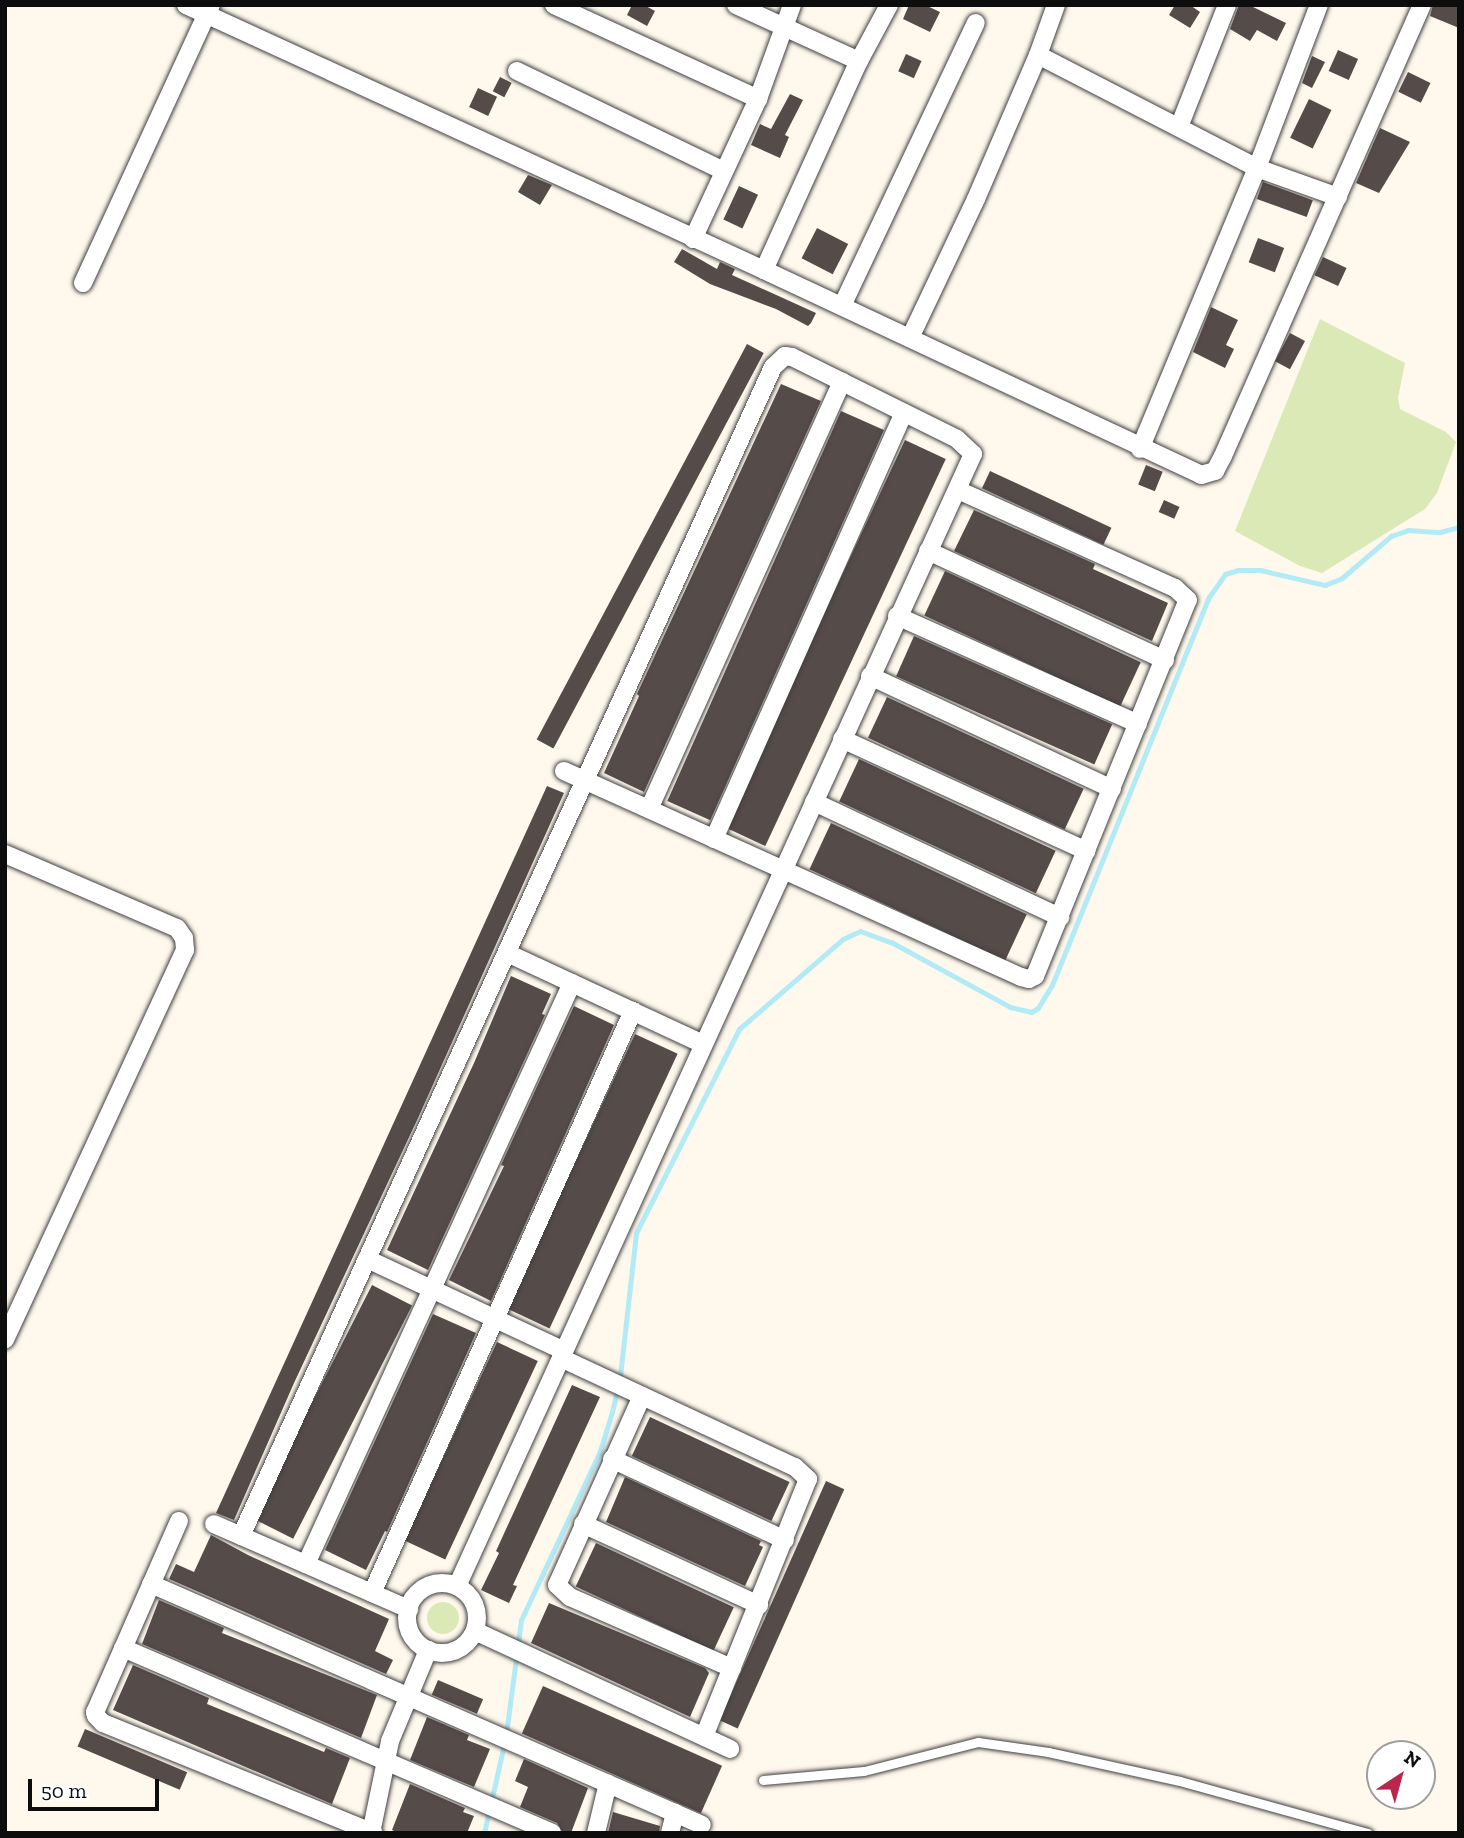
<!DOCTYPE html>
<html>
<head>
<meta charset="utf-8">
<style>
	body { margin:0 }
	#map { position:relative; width:1464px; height:1838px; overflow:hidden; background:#fff8ed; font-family:"Zilla Slab",serif }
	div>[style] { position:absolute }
	.green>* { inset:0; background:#dbe9b7 }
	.round { border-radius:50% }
	.stream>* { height:5px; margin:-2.5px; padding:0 2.5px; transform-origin:2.5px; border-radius:2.5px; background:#b2eaf5 }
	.building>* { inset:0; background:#554b49; transform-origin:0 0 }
	.roads { filter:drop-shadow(0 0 2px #404040) drop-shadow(0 0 2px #404040) }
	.service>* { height:9px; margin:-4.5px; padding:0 4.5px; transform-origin:4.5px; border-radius:4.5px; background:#fff }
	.minor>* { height:18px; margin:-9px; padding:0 9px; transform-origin:9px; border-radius:9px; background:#fff }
	.minor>.ring { margin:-9px; padding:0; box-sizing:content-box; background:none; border:18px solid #fff; border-radius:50% }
	span { translate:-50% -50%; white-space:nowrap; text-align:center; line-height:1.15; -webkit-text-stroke:7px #fff; paint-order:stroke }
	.frame { position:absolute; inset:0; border:7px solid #0d0d0d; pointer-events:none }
	.north { position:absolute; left:1366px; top:1740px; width:70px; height:70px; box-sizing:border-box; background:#fff; border:2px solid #9e9e9e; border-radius:50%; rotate:36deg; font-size:19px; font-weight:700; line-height:28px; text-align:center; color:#0d0d0d }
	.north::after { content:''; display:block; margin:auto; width:24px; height:32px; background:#bb264c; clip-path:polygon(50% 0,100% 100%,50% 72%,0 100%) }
	.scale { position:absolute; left:28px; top:1779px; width:131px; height:32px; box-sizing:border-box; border:4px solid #0d0d0d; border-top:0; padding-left:9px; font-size:21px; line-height:24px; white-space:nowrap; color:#0d0d0d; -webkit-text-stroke:5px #fff; paint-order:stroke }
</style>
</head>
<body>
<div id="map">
	<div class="green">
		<i style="clip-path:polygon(1320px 319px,1405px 363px,1398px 398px,1400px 409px,1446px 432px,1456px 442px,1437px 493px,1425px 509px,1322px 573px,1300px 566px,1235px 531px)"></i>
		<i class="round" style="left:427px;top:1602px;width:32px;height:32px"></i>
	</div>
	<div class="stream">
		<i style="left:506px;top:1734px;width:115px;rotate:-82.5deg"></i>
		<i style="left:521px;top:1620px;width:187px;rotate:-64.9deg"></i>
		<i style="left:600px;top:1451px;width:41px;rotate:-72.9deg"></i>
		<i style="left:612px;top:1412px;width:37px;rotate:-77deg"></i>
		<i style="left:620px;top:1376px;width:144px;rotate:-83.6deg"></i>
		<i style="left:636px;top:1233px;width:229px;rotate:-63.2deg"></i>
		<i style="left:739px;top:1029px;width:138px;rotate:-40.9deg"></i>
		<i style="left:843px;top:939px;width:19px;rotate:-25deg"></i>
		<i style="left:860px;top:931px;width:33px;rotate:20deg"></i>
		<i style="left:891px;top:942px;width:136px;rotate:28.6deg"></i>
		<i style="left:1010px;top:1007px;width:22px;rotate:13deg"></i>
		<i style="left:1031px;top:1012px;width:8px;rotate:-30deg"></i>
		<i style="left:1038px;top:1008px;width:27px;rotate:-59deg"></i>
		<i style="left:1052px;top:985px;width:419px;rotate:-68deg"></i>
		<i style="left:1209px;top:597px;width:28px;rotate:-55deg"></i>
		<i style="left:1225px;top:574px;width:14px;rotate:-17deg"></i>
		<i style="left:1238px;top:570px;width:22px"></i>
		<i style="left:1260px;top:570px;width:67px;rotate:13deg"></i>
		<i style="left:1325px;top:585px;width:18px;rotate:-22deg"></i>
		<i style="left:1342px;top:578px;width:65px;rotate:-40.6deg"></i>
		<i style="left:1391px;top:536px;width:18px;rotate:-19deg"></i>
		<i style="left:1408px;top:530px;width:32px;rotate:4deg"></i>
		<i style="left:1440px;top:532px;width:20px;rotate:-15deg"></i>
		<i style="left:484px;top:1833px;width:91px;rotate:-77.3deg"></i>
	</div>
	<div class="building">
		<i style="clip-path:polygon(632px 5px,644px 5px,655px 11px,647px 26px,627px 15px)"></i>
		<i style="clip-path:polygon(909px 5px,925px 5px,940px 12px,930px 32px,903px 19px)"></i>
		<i style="clip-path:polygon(1175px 5px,1190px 5px,1200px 12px,1190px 28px,1169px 15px)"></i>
		<i style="clip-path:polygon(1239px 5px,1249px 5px,1286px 23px,1277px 41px,1257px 30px,1250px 41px,1230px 29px)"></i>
		<i style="clip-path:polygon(1433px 5px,1459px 5px,1459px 28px,1430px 16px)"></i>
		<i style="left:1338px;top:50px;width:22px;height:23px;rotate:24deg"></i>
		<i style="left:906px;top:54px;width:17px;height:19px;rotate:24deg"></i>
		<i style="clip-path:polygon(1312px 56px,1325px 62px,1312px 88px,1302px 83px)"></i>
		<i style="left:1408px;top:72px;width:25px;height:22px;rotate:26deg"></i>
		<i style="left:500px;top:77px;width:13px;height:16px;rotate:27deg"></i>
		<i style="left:478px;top:88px;width:21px;height:21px;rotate:25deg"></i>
		<i style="clip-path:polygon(790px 94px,803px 100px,785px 135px,789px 137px,780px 158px,751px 145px,760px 124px,771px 129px)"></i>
		<i style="left:1309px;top:99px;width:25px;height:43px;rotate:26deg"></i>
		<i style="clip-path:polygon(1380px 128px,1410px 142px,1379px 193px,1356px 183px)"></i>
		<i style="clip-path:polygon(528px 175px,552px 185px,540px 205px,518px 192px)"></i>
		<i style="left:1263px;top:182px;width:53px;height:18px;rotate:20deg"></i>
		<i style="left:739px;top:186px;width:21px;height:37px;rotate:25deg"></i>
		<i style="left:817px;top:228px;width:35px;height:34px;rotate:27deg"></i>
		<i style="left:1258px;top:238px;width:28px;height:26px;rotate:21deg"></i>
		<i style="clip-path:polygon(682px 249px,717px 269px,720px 262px,735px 269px,732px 275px,816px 313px,811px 323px,808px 326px,776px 309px,710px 284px,674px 262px)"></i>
		<i style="left:1323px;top:257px;width:26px;height:20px;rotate:25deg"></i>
		<i style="clip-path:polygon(1211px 307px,1238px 320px,1226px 345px,1234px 349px,1225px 368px,1193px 352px)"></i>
		<i style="left:1290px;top:333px;width:17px;height:32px;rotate:28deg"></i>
		<i style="left:747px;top:344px;width:19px;height:448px;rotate:28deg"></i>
		<i style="clip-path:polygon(781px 384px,821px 401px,644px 792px,604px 773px,639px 696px,637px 694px)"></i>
		<i style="left:841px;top:411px;width:47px;height:427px;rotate:24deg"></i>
		<i style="left:905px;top:440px;width:45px;height:427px;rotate:25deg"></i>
		<i style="left:1146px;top:465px;width:18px;height:21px;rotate:22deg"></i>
		<i style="left:990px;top:471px;width:134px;height:19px;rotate:25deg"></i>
		<i style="left:1164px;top:500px;width:17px;height:13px;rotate:24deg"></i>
		<i style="clip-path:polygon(974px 510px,1095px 564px,1093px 569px,1168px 603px,1152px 641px,954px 551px)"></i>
		<i style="left:945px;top:571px;width:216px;height:49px;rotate:25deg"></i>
		<i style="left:914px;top:636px;width:217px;height:44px;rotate:24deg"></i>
		<i style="left:887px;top:697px;width:217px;height:45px;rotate:25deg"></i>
		<i style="left:859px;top:759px;width:217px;height:47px;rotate:25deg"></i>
		<i style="clip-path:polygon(547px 786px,564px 793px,418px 1118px,294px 1383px,234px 1520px,216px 1513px)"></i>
		<i style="left:831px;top:823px;width:216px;height:51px;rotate:25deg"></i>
		<i style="clip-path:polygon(511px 976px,551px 994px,542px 1014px,545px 1015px,428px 1270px,387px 1250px,474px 1063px)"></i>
		<i style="clip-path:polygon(574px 1006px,614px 1025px,491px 1301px,449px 1280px,504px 1166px,501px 1165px)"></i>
		<i style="left:635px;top:1034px;width:47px;height:303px;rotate:25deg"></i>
		<i style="left:372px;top:1285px;width:45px;height:262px;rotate:27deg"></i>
		<i style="clip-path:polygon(433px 1314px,476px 1333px,387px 1532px,385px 1531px,366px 1570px,325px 1550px)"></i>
		<i style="left:497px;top:1342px;width:45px;height:219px;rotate:25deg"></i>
		<i style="clip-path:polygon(572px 1385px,600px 1397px,513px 1585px,517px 1586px,509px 1603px,481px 1590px,499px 1553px,496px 1551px)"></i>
		<i style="left:650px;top:1417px;width:154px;height:43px;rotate:25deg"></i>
		<i style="clip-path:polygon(625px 1477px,761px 1541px,759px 1545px,763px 1547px,745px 1586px,606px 1522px)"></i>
		<i style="left:826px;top:1481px;width:20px;height:262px;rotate:24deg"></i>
		<i style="clip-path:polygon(211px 1535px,248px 1555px,389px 1619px,375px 1651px,393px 1660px,386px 1674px,169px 1579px,176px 1564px,194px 1572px)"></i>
		<i style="left:596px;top:1543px;width:152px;height:48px;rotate:25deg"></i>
		<i style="clip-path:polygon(159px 1600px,224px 1628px,222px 1633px,377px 1695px,361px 1738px,142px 1644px)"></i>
		<i style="clip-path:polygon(549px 1603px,705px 1668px,709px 1673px,690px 1717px,531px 1643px)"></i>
		<i style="clip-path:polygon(133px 1665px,209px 1698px,207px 1704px,324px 1752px,326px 1748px,350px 1758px,332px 1804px,113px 1710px)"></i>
		<i style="left:438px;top:1680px;width:49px;height:16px;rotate:23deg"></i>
		<i style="left:543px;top:1686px;width:196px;height:52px;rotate:24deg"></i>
		<i style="clip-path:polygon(427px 1717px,469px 1735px,467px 1740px,490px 1749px,474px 1787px,410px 1760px)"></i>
		<i style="left:85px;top:1729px;width:111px;height:19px;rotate:23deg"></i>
		<i style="clip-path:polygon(524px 1759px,588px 1788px,571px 1833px,563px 1833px,557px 1823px,520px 1807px,528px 1787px,515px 1781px)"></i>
		<i style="clip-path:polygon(410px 1784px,465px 1808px,463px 1812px,474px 1816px,467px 1833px,399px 1833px,392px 1830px)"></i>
		<i style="clip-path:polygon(613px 1812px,660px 1826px,659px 1833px,608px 1833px)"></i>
	</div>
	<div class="roads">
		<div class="service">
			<i style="left:763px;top:1780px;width:101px;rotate:-5.1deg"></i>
			<i style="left:864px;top:1771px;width:118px;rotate:-14.3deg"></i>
			<i style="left:978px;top:1742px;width:71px;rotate:8.1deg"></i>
			<i style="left:1048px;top:1752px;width:135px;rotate:12.4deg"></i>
			<i style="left:1180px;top:1781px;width:195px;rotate:15.5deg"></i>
		</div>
		<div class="minor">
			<i style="left:186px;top:5px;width:636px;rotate:24.63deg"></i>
			<i style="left:764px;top:270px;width:483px;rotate:25.1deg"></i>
			<i style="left:1201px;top:475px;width:15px;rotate:-16deg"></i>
			<i style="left:1215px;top:471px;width:17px;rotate:-62deg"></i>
			<i style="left:1223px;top:456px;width:493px;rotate:-66.2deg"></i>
			<i style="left:554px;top:5px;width:225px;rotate:24.7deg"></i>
			<i style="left:736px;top:5px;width:135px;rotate:24.5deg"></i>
			<i style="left:1038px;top:55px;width:246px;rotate:27.3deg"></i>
			<i style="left:1257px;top:168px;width:86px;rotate:19.7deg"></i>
			<i style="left:517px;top:71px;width:230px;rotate:25.8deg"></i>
			<i style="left:1179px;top:127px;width:131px;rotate:-68.5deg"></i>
			<i style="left:693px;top:239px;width:154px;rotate:-65.1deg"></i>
			<i style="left:758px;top:99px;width:100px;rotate:-70.1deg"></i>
			<i style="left:764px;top:270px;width:230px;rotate:-65.6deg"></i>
			<i style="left:859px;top:61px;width:64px;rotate:-61.8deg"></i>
			<i style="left:83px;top:283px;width:306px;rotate:-65.3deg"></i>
			<i style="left:842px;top:306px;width:313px;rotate:-64.7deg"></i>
			<i style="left:910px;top:338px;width:154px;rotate:-64.6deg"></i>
			<i style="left:976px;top:199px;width:157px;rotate:-66.7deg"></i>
			<i style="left:1038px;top:55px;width:53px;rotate:-70.2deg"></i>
			<i style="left:1140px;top:449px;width:304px;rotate:-67.4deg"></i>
			<i style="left:1257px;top:168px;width:174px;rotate:-69.2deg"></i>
			<i style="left:928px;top:551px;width:261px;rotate:24.7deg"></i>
			<i style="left:897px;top:616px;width:264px;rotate:24.1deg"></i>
			<i style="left:870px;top:676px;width:267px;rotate:25deg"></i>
			<i style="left:842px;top:739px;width:269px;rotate:24.6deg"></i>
			<i style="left:564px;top:771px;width:501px;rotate:24.26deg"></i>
			<i style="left:1021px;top:977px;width:8px;rotate:14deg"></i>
			<i style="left:1029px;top:979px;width:7px;rotate:-27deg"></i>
			<i style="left:1035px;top:976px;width:406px;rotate:-67.9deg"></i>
			<i style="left:1188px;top:600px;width:18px;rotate:-137deg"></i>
			<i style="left:1175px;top:588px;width:238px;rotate:-155.7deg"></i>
			<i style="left:814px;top:802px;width:272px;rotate:25.1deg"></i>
			<i style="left:649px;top:809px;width:469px;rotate:-65.7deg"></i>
			<i style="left:714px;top:839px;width:466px;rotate:-66deg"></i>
			<i style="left:5px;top:854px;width:187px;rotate:23.3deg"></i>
			<i style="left:177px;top:928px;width:12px;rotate:55deg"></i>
			<i style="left:184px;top:938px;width:12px;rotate:85deg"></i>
			<i style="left:185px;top:950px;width:429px;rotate:114.8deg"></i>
			<i style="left:507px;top:953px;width:216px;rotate:24.9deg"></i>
			<i style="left:367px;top:1259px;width:217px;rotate:25deg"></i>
			<i style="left:561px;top:1358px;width:258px;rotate:25deg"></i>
			<i style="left:795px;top:1467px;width:18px;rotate:43deg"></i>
			<i style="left:808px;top:1479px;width:278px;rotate:112deg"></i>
			<i style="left:642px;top:1396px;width:207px;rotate:114.2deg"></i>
			<i style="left:557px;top:1585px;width:18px;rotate:43deg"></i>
			<i style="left:570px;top:1597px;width:177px;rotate:23.7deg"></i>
			<i style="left:612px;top:1459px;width:191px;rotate:25.1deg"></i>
			<i style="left:179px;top:1521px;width:209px;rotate:113.7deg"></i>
			<i style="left:95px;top:1712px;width:4px;rotate:76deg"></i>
			<i style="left:96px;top:1716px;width:10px;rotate:45deg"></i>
			<i style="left:103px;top:1723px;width:292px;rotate:22.1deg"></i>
			<i style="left:214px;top:1524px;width:213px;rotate:23.6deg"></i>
			<i style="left:583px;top:1524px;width:194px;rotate:24.7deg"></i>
			<i style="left:241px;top:1536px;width:1284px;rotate:-65.53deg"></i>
			<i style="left:773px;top:367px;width:16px;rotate:-43deg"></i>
			<i style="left:785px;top:356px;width:7px;rotate:8deg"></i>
			<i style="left:792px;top:357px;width:184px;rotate:26.4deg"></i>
			<i style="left:957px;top:439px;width:22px;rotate:43deg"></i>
			<i style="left:973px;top:454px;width:1244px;rotate:114.5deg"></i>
			<i style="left:306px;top:1564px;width:639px;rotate:-65.4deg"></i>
			<i class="ring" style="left:407px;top:1583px;width:52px;height:52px"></i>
			<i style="left:151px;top:1584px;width:601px;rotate:23.62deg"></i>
			<i style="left:372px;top:1593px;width:638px;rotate:-65.85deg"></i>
			<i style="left:475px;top:1631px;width:281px;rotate:24.8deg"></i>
			<i style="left:123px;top:1648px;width:467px;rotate:23.3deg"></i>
			<i style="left:371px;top:1833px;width:94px;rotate:-78.3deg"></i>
			<i style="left:390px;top:1741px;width:99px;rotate:-67.3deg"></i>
			<i style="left:596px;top:1833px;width:51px;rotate:-76.5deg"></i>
			<i style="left:670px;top:1833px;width:21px;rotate:-76deg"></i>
		</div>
	</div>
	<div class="frame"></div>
	<div class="north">N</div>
	<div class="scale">50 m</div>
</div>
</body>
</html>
